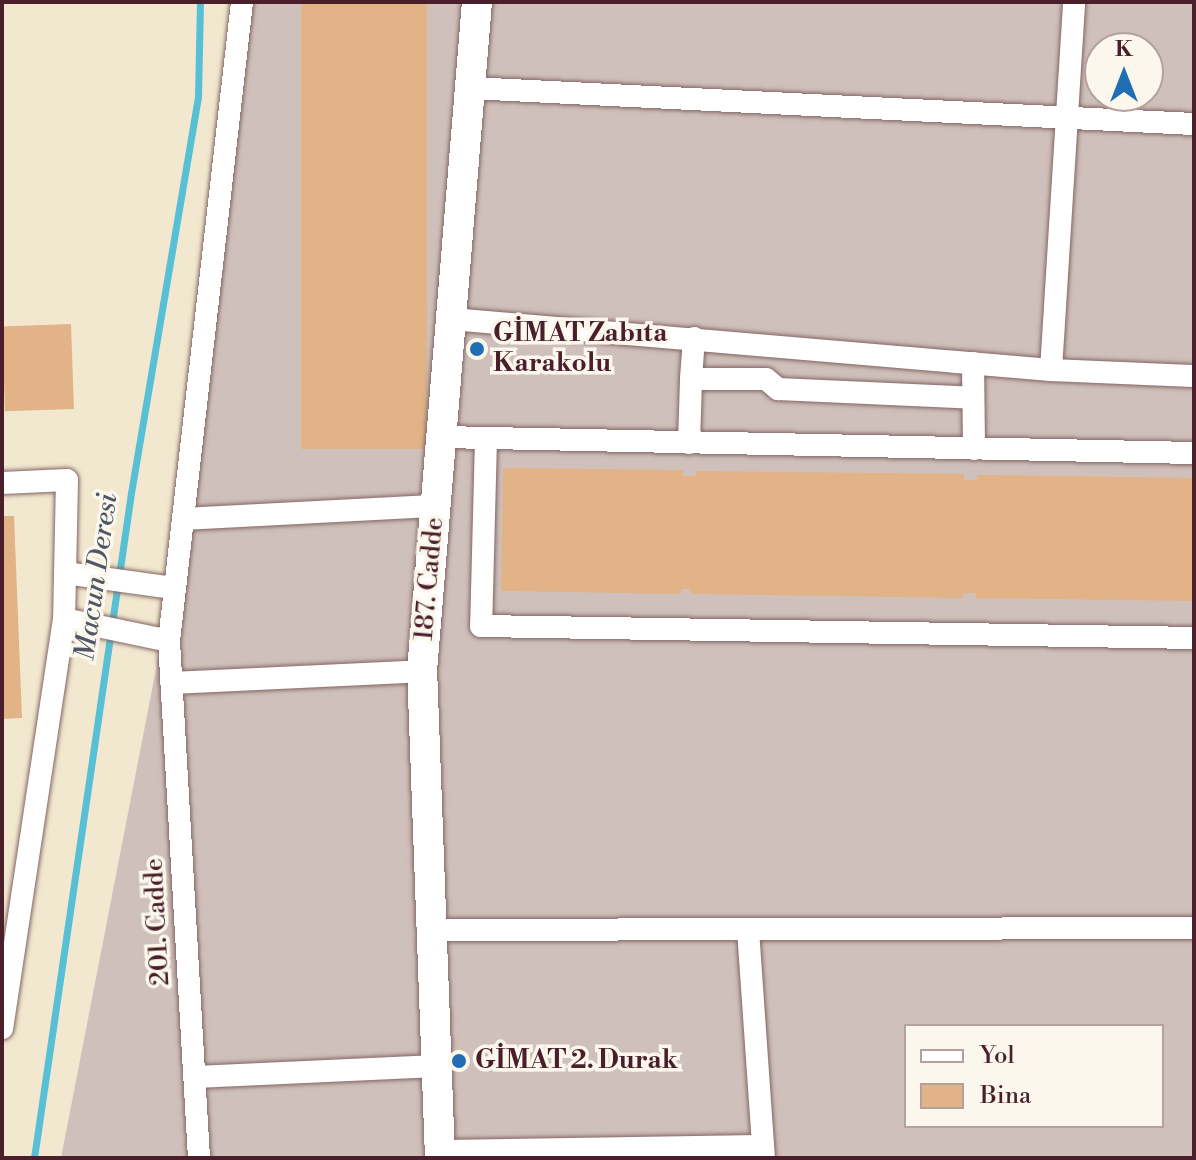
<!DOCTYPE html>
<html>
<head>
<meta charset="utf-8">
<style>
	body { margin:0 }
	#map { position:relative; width:1196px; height:1160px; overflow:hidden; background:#f1e8cf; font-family:"Libre Bodoni",serif }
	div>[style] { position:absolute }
	.industrial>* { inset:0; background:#cfc0bb }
	.stream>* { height:7px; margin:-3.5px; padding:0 3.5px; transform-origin:3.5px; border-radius:3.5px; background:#57c0d4 }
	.building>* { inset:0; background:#e1b386; transform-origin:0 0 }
	.roads { filter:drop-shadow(0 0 2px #846564) drop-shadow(0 0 2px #846564) }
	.minor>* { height:22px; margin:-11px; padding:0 11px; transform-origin:11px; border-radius:11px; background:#fff }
	.secondary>* { height:30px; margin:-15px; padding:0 15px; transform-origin:15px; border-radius:15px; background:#fff }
	.dots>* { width:22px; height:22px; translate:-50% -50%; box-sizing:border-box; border:4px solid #fbf7ec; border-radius:50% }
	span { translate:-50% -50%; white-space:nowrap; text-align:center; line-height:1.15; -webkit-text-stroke:7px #fbf7ec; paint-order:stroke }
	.poi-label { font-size:26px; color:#4a1f2b; font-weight:700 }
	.left { translate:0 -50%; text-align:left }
	.street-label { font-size:26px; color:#4a1f2b }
	.water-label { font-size:28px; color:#4f5766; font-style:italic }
	.frame { position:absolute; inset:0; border:4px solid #4a1f2b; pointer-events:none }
	.legend { position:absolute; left:904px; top:1024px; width:260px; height:104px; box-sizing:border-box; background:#fbf7ec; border:2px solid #b4a19f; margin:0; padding:10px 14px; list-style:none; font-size:24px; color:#4a1f2b }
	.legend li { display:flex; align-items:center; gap:16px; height:40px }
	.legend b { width:40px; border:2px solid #b4a19f }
	.north { position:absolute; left:1084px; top:32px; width:80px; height:80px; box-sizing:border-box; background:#fbf7ec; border:2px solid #b4a19f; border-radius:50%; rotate:0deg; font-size:22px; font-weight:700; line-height:32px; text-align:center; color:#4a1f2b }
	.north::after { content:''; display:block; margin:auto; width:28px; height:36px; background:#1f6fb2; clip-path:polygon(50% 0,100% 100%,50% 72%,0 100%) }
</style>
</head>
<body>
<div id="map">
	<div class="industrial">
		<i style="clip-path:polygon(evenodd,250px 2px,1194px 2px,1194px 1158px,61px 1158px,178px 556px,250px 2px,1100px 48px,1148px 48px,1148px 96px,1100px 96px,1100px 48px,250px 2px,906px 1026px,1162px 1026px,1162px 1126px,906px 1126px,906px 1026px)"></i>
	</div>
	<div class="stream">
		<i style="left:34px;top:1158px;width:672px;rotate:-81.7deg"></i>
		<i style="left:131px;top:493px;width:402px;rotate:-80.4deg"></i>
		<i style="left:198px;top:97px;width:95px;rotate:-88.8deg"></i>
	</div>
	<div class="building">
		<i style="left:301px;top:2px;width:126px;height:447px"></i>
		<i style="left:71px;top:324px;width:85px;height:69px;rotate:88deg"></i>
		<i style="clip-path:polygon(503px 468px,683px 470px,683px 476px,696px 476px,696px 471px,964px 474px,964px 480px,977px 480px,977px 475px,1194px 478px,1194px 601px,976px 598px,976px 593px,963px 593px,963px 598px,694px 594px,688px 589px,681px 589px,681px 594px,501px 591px)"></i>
		<i style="clip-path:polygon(2px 516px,14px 516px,22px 718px,2px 719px)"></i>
	</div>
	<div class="roads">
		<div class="minor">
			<i style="left:470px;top:88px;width:725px;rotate:2.85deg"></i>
			<i style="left:451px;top:319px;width:602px;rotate:4.86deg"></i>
			<i style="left:1051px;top:370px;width:143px;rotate:2.4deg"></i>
			<i style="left:694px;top:338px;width:41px;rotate:94.2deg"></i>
			<i style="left:691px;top:379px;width:75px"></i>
			<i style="left:766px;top:379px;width:16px;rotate:40deg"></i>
			<i style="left:778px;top:389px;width:195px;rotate:2.6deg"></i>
			<i style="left:973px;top:363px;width:86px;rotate:89.3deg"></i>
			<i style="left:1051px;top:370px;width:369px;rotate:-86.4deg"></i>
			<i style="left:442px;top:437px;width:752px;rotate:1.22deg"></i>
			<i style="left:486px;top:439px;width:187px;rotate:91.5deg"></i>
			<i style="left:481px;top:626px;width:713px;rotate:0.96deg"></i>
			<i style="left:689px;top:443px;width:64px;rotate:-88.2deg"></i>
			<i style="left:2px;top:483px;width:65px;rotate:-2.6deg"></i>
			<i style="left:67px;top:480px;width:139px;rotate:91.2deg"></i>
			<i style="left:64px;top:619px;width:414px;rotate:98.6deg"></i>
			<i style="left:184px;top:519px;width:252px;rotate:-3deg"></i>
			<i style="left:65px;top:573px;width:109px;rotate:7.9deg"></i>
			<i style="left:64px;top:619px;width:107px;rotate:11.8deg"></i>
			<i style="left:172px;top:683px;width:250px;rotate:-2.7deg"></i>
			<i style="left:431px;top:930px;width:763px;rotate:-0.15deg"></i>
			<i style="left:748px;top:930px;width:229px;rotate:86deg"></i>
			<i style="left:195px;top:1077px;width:242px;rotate:-2.6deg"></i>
			<i style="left:440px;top:1151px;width:323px;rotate:-0.9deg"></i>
			<i style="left:199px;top:1158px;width:518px;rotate:-93.32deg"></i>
			<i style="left:169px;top:641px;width:643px;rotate:-83.48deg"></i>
		</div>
		<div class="secondary">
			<i style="left:440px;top:1158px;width:487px;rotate:-92.1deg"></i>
			<i style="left:422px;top:671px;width:671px;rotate:-85.3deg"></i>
		</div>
	</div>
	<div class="dots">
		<i style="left:477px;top:349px;background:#1f6fb2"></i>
		<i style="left:459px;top:1061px;background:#1f6fb2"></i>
	</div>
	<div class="poi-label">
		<span class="left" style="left:493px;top:349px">GİMAT Zabıta<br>Karakolu</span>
		<span class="left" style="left:475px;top:1061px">GİMAT 2. Durak</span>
	</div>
	<div class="street-label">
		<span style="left:430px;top:579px;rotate:-85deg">187. Cadde</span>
		<span style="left:158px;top:922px;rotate:-93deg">201. Cadde</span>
	</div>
	<div class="water-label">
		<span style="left:97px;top:577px;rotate:-82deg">Macun Deresi</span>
	</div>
	<div class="frame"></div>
	<ul class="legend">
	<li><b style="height:10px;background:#fff"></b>Yol</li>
	<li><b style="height:22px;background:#e1b386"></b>Bina</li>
	</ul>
	<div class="north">K</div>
</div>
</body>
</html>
